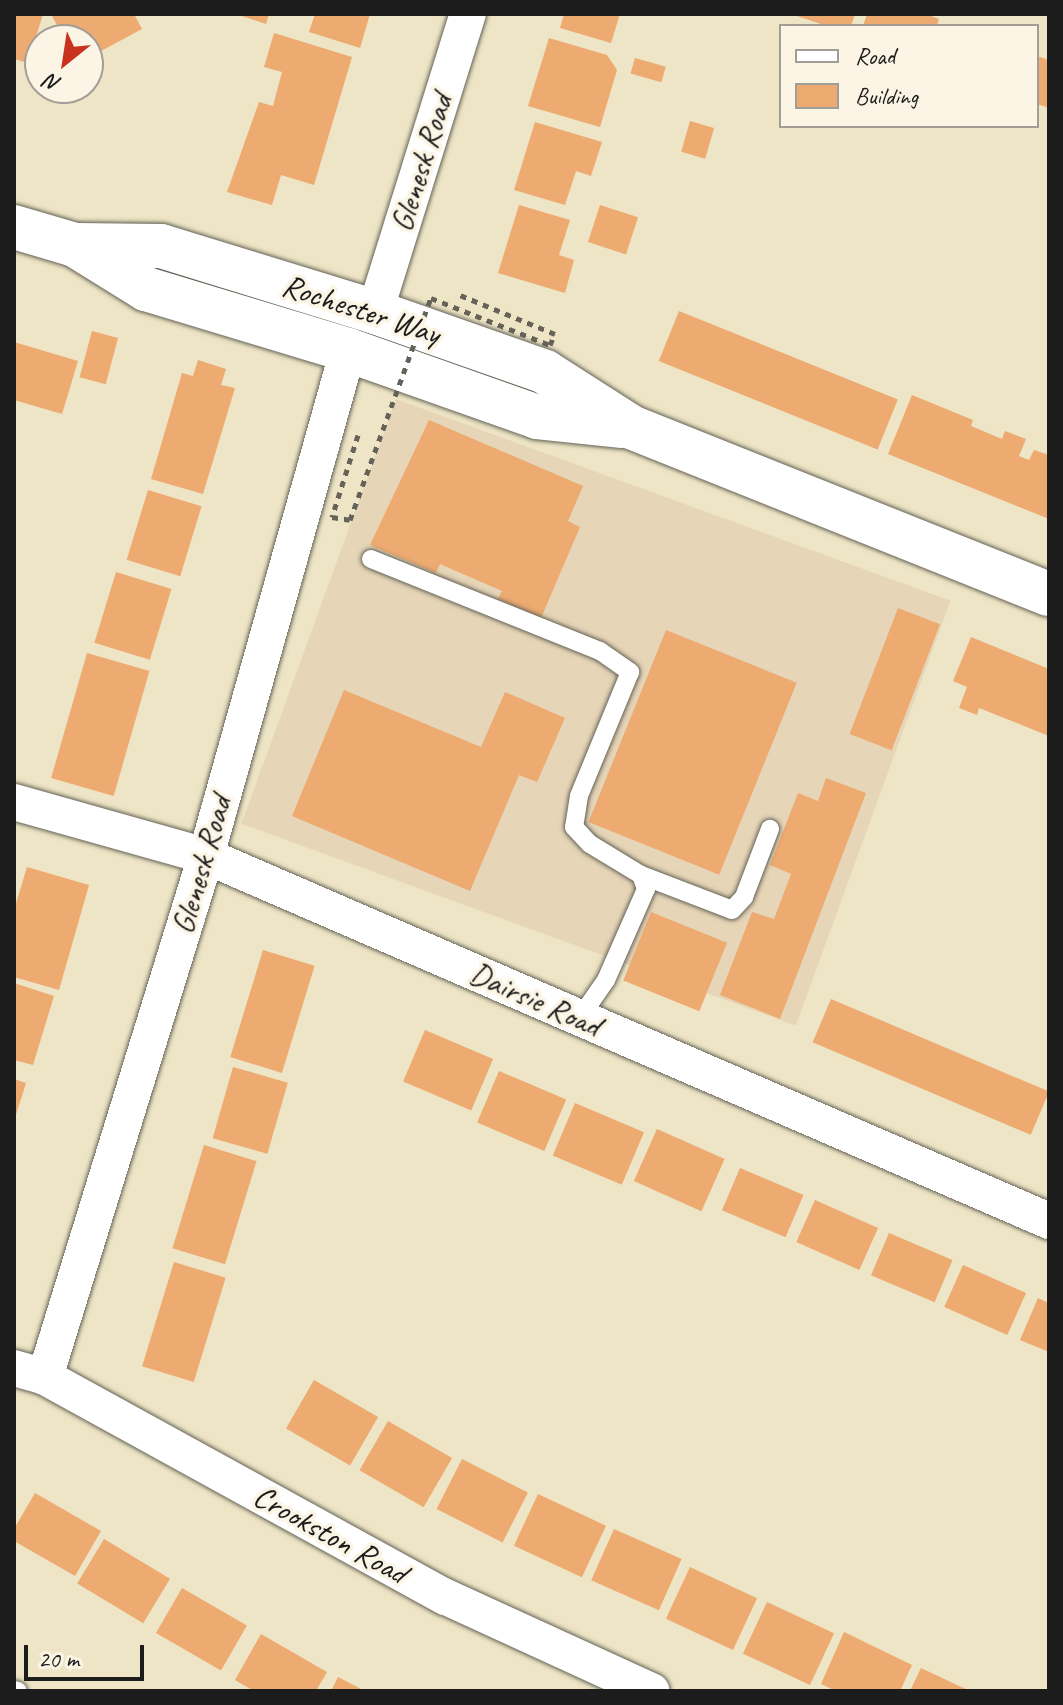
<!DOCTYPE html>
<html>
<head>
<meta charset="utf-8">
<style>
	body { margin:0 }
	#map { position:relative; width:1063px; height:1705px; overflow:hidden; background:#ede5c5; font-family:Caveat,sans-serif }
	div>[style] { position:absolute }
	.built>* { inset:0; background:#e6d5b7; transform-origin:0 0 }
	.building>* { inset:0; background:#edaa71; transform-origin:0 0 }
	.roads { filter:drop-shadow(0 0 2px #656257) drop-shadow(0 0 2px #656257) }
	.lane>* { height:18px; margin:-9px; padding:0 9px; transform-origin:9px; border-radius:9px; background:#fff }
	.street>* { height:36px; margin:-18px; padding:0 18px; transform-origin:18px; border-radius:18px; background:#fff }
	.secondary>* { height:44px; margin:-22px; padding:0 22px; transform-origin:22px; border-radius:22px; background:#fff }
	.path-bridge>* { height:5px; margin-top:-2.5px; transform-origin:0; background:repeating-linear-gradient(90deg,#656257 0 6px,transparent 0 12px) }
	span { translate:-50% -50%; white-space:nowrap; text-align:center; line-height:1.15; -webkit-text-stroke:7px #fcf5e5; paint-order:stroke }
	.street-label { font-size:32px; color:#1c1c1c }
	.frame { position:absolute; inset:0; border:16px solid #1c1c1c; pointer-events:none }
	.legend { position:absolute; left:779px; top:24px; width:260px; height:104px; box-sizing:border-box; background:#fcf5e5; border:2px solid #a29e95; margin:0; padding:10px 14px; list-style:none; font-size:24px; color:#1c1c1c }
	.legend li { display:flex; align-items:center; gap:16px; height:40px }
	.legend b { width:40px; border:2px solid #a29e95 }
	.north { position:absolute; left:24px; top:24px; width:80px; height:80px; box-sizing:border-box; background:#fcf5e5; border:2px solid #a29e95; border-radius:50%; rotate:210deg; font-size:22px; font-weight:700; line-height:32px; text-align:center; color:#1c1c1c }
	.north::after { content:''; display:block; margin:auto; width:28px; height:36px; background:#c8321e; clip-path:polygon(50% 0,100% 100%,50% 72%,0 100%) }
	.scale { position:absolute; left:24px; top:1645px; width:120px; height:36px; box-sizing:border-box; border:4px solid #1c1c1c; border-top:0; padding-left:10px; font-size:24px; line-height:28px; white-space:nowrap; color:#1c1c1c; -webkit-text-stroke:6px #fcf5e5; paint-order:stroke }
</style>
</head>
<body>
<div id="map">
	<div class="built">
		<i style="left:396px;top:399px;width:590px;height:452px;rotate:20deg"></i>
	</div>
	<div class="building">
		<i style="clip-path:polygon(14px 14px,43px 14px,28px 63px,14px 59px)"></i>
		<i style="clip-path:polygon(57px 14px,134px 14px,142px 29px,88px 58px,88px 40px,65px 40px,52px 16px)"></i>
		<i style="clip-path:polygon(236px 14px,269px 14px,266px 24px)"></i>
		<i style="clip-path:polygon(315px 14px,370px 14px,360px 48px,309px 32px)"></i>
		<i style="clip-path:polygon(564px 14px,620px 14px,611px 43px,560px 28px)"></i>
		<i style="clip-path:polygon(855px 14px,851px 26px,827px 26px,794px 15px)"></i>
		<i style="clip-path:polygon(867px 14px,926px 14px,939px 19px,937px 26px,863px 26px)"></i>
		<i style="clip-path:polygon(274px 33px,352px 57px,314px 185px,281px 175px,272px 205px,227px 192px,259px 102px,273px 106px,282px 72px,264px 67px)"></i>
		<i style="clip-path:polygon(549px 38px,607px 55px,617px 70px,600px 127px,528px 106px)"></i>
		<i style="clip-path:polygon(1037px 56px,1049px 60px,1049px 108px,1037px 104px)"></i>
		<i style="left:635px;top:58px;width:32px;height:16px;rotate:16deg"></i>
		<i style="left:690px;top:121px;width:25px;height:32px;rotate:16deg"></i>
		<i style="clip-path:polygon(535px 122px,602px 142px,591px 176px,576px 171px,565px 205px,514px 190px)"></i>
		<i style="clip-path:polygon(519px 205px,570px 220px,559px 255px,574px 260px,565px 293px,498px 273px)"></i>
		<i style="left:600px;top:205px;width:40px;height:39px;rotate:18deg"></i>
		<i style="left:679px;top:311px;width:236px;height:54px;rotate:22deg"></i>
		<i style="left:92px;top:331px;width:27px;height:48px;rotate:15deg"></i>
		<i style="clip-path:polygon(14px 342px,78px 361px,62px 414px,14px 400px)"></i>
		<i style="clip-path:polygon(198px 360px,226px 369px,221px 385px,235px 388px,203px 494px,151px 479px,182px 373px,193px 376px)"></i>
		<i style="clip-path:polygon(912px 395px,973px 420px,971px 426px,1002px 439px,1005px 431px,1026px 439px,1019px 456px,1029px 460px,1034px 450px,1049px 455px,1049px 519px,888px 454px)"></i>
		<i style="clip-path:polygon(429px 420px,583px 486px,568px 521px,580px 527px,541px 618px,498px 599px,502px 591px,440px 564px,436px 573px,370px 545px)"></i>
		<i style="left:148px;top:490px;width:56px;height:73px;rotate:17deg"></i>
		<i style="left:116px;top:572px;width:58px;height:74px;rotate:17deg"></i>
		<i style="left:898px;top:608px;width:45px;height:135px;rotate:21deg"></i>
		<i style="left:666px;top:630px;width:141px;height:207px;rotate:22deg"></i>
		<i style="clip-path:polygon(971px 637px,1049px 669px,1049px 736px,979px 708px,977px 715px,959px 708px,967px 687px,953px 681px)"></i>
		<i style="left:87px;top:653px;width:65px;height:130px;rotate:16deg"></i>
		<i style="clip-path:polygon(344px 690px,481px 747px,505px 692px,565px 718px,537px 782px,519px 775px,470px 891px,292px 816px)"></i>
		<i style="clip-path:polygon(826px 778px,866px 793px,780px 1019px,720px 995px,752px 912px,774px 919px,791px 874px,770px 865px,798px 793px,818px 801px)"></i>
		<i style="clip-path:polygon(27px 867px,89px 885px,59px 990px,14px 977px,14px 910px)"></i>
		<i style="left:651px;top:912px;width:82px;height:74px;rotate:22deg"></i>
		<i style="left:263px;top:950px;width:54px;height:112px;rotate:17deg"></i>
		<i style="clip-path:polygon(14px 983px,54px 996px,33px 1065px,14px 1060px)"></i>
		<i style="left:831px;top:999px;width:237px;height:47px;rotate:23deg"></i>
		<i style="left:425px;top:1030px;width:74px;height:56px;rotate:23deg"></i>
		<i style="left:233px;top:1067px;width:57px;height:74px;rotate:16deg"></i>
		<i style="left:499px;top:1071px;width:73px;height:56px;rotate:23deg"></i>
		<i style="clip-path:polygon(14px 1079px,26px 1083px,15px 1118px,14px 1118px)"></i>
		<i style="left:575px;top:1103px;width:75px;height:57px;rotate:23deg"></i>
		<i style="left:657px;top:1129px;width:74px;height:57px;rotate:24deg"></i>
		<i style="left:204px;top:1145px;width:55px;height:108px;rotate:17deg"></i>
		<i style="left:740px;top:1168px;width:69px;height:46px;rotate:23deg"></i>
		<i style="left:815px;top:1200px;width:69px;height:46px;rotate:24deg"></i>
		<i style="left:889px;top:1233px;width:69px;height:46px;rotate:23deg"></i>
		<i style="left:174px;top:1262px;width:54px;height:109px;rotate:17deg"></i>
		<i style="left:963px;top:1265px;width:69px;height:46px;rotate:24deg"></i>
		<i style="clip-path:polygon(1038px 1298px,1049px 1303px,1049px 1352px,1020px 1340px)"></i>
		<i style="left:314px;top:1380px;width:74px;height:56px;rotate:30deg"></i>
		<i style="left:388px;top:1421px;width:74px;height:57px;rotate:30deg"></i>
		<i style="left:462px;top:1459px;width:74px;height:56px;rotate:27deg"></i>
		<i style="clip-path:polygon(35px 1493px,101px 1531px,75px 1576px,14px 1541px,14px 1529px)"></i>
		<i style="left:538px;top:1494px;width:75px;height:57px;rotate:25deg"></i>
		<i style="left:614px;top:1529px;width:74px;height:56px;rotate:24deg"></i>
		<i style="left:104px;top:1539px;width:77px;height:52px;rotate:31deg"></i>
		<i style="left:690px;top:1567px;width:74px;height:57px;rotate:25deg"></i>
		<i style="left:182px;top:1588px;width:75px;height:52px;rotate:30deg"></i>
		<i style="left:767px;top:1602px;width:74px;height:57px;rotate:25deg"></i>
		<i style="clip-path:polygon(844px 1632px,912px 1665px,900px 1691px,836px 1691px,821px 1684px)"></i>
		<i style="clip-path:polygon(261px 1634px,327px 1672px,316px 1691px,254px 1691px,235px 1680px)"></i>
		<i style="clip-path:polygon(921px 1668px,955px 1684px,970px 1691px,910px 1691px)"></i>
		<i style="clip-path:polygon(338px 1677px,365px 1691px,331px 1691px)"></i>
	</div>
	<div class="roads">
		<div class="lane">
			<i style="left:371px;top:559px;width:247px;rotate:21.9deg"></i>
			<i style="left:600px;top:651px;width:37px;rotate:35deg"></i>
			<i style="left:630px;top:672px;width:134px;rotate:112.4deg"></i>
			<i style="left:579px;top:796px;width:31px;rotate:99deg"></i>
			<i style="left:574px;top:827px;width:23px;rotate:47deg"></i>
			<i style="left:590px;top:844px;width:60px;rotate:31.3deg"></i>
			<i style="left:641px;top:875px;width:15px;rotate:70deg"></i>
			<i style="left:646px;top:889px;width:99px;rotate:113.7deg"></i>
			<i style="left:606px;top:980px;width:47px;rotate:124.7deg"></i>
			<i style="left:641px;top:875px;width:97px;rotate:21deg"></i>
			<i style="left:732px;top:910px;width:18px;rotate:-47deg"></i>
			<i style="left:744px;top:897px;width:73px;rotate:-69.1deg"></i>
			<i style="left:14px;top:1690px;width:4px;rotate:14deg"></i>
		</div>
		<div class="street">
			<i style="left:375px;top:312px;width:312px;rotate:-72.7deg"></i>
			<i style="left:14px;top:802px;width:199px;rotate:15.7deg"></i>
			<i style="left:206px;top:856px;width:919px;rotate:23.41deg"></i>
			<i style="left:14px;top:1368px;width:32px;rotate:16deg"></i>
			<i style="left:45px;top:1377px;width:457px;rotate:28.8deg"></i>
			<i style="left:446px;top:1597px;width:226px;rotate:24.6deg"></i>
			<i style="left:45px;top:1377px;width:545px;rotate:-72.83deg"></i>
			<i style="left:206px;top:856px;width:526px;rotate:-74.32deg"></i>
		</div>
		<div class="secondary">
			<i style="left:14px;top:227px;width:64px;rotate:16.4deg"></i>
			<i style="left:75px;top:245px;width:84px;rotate:31.8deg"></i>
			<i style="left:146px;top:289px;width:211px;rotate:16.8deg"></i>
			<i style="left:348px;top:350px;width:201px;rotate:19.5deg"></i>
			<i style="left:537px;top:417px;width:84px;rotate:6.1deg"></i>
			<i style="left:75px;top:245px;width:86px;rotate:0.7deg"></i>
			<i style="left:161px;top:246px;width:224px;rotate:17.1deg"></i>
			<i style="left:375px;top:312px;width:180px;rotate:19.4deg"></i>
			<i style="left:545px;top:372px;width:102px;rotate:32.6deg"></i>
			<i style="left:631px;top:427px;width:450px;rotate:21.8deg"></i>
		</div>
	</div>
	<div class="path-bridge">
		<i style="left:358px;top:435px;width:86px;rotate:107.6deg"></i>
		<i style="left:332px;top:517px;width:18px;rotate:9deg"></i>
		<i style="left:350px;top:520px;width:236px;rotate:-70deg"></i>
		<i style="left:431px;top:298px;width:128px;rotate:21.6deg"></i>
		<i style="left:550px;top:345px;width:12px;rotate:-66deg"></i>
		<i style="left:555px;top:334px;width:103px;rotate:-157.7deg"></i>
	</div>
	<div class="street-label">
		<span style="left:422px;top:163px;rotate:-73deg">Glenesk Road</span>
		<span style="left:361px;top:310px;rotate:18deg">Rochester Way</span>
		<span style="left:202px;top:865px;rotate:-74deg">Glenesk Road</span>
		<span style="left:535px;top:1000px;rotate:24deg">Dairsie Road</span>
		<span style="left:330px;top:1535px;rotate:29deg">Crookston Road</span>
	</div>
	<div class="frame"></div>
	<ul class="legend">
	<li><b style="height:10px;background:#fff"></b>Road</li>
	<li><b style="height:22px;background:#edaa71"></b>Building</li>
	</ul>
	<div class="north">N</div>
	<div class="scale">20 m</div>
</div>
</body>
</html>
